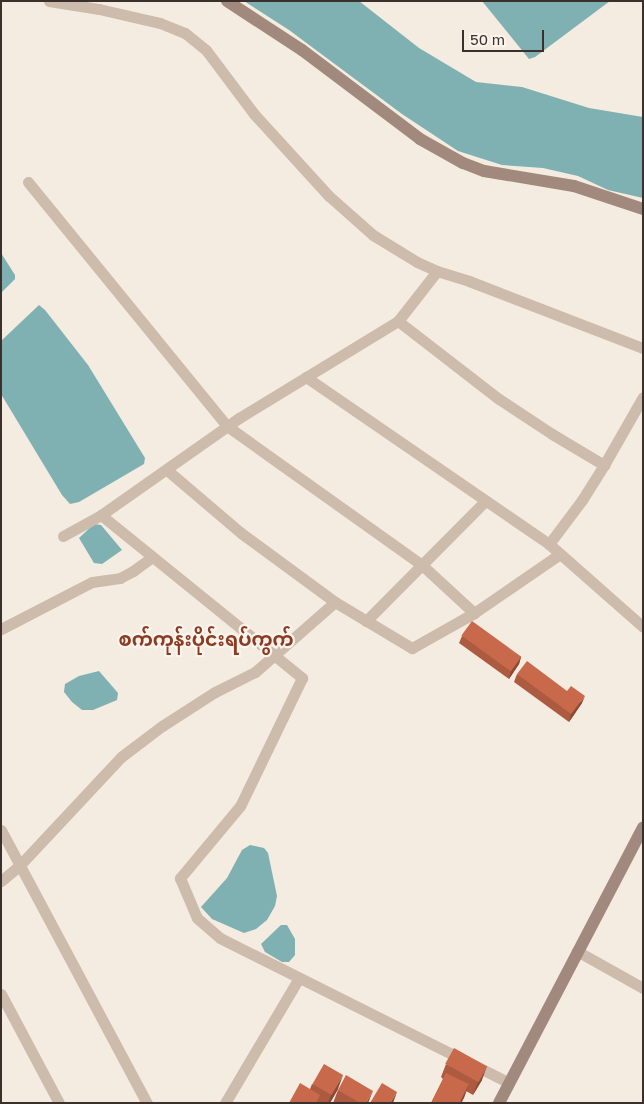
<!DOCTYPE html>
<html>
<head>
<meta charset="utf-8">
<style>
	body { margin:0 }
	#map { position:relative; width:644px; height:1104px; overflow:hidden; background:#f4ebe1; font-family:"Golos Text","Noto Sans Myanmar",sans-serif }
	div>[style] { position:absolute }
	.water>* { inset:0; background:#7fb0b2 }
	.street>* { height:11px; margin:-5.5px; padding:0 5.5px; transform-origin:5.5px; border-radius:5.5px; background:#cdbbac }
	.secondary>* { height:12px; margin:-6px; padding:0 6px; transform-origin:6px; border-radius:6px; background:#a18a7d }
	.wall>* { inset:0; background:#ac5a40 }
	.shaded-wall>* { inset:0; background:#8c4a34 }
	.building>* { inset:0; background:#c8694b; transform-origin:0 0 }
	span { translate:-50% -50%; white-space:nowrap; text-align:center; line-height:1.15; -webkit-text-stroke:4.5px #fbf5ee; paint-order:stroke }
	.quarter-label { font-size:19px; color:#8c3b22; font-weight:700 }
	.frame { position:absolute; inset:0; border:2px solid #3b302b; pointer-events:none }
	.scale { position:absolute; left:462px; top:30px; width:82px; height:22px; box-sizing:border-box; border:2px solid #3b302b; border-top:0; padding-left:6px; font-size:15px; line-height:18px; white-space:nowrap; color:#3b302b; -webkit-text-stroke:4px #fbf5ee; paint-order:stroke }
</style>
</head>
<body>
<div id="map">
	<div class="water">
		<i style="clip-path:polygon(244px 1px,359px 1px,419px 48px,476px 82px,522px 87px,589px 108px,643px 117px,643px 198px,608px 190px,578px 176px,543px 168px,502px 165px,458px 151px,402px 114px,289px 30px)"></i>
		<i style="clip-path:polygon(482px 1px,610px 1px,535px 57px,529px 59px)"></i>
		<i style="clip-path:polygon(1px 253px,15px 275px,15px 279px,1px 293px)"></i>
		<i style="clip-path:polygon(39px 305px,45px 310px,88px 365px,145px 458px,144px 464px,79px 502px,70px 504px,62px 495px,1px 394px,1px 341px)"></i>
		<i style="clip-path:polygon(94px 524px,101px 525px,122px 550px,102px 564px,94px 563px,79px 538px)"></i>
		<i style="clip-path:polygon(99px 671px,118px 693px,117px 700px,93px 710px,82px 710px,72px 702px,64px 692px,65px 684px,79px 676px)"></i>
		<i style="clip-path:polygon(250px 845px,264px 848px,268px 853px,277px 896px,275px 906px,267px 920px,256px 929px,244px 933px,212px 919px,201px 907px,227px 878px,242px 850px)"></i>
		<i style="clip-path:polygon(281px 925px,287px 925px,295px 939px,295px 955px,289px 962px,282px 962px,265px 952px,261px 944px)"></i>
	</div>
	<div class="street">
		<i style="left:49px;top:1px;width:51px;rotate:9.1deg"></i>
		<i style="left:99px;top:9px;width:63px;rotate:12.9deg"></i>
		<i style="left:160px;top:23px;width:27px;rotate:22deg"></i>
		<i style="left:185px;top:33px;width:27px;rotate:39deg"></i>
		<i style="left:206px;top:50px;width:80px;rotate:53.1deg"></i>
		<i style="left:254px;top:114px;width:111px;rotate:47.6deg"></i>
		<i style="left:329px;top:196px;width:59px;rotate:41.6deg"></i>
		<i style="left:373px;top:235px;width:52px;rotate:31.5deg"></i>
		<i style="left:417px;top:262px;width:22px;rotate:24deg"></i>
		<i style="left:437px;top:271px;width:34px;rotate:17deg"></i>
		<i style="left:469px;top:281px;width:186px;rotate:21.1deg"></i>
		<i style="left:28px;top:182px;width:315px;rotate:50.8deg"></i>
		<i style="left:227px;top:426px;width:239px;rotate:35.5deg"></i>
		<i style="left:422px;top:565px;width:71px;rotate:42.7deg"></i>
		<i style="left:398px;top:321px;width:128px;rotate:37.7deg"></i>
		<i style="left:499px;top:399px;width:64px;rotate:33.4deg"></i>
		<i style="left:552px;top:434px;width:61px;rotate:30.8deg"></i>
		<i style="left:306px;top:377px;width:295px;rotate:34.5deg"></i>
		<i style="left:549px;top:544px;width:125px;rotate:41.4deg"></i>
		<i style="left:167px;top:470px;width:97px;rotate:40.4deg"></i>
		<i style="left:241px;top:533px;width:117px;rotate:36.3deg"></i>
		<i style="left:335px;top:602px;width:90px;rotate:30.9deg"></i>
		<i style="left:412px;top:648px;width:71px;rotate:-29.4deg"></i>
		<i style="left:474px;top:613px;width:104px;rotate:-34.5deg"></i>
		<i style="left:101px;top:515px;width:259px;rotate:39deg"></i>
		<i style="left:302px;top:678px;width:142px;rotate:115.8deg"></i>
		<i style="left:240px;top:806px;width:94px;rotate:129.8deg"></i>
		<i style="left:180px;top:878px;width:43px;rotate:67deg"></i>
		<i style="left:197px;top:918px;width:30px;rotate:41deg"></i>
		<i style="left:220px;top:938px;width:323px;rotate:26.6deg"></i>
		<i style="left:63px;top:536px;width:43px;rotate:-28.9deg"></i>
		<i style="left:101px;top:515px;width:169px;rotate:-35.1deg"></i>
		<i style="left:239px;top:418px;width:186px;rotate:-31.4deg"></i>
		<i style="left:398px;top:321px;width:63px;rotate:-52deg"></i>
		<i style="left:549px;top:544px;width:55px;rotate:-53.1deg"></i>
		<i style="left:582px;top:500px;width:41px;rotate:-57.8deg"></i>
		<i style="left:604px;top:465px;width:78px;rotate:-60.2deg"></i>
		<i style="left:366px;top:621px;width:169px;rotate:-45.2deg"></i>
		<i style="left:1px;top:629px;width:102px;rotate:-27.3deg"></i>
		<i style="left:92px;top:582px;width:28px;rotate:-8deg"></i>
		<i style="left:120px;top:578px;width:15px;rotate:-28deg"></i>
		<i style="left:133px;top:571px;width:24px;rotate:-36deg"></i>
		<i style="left:1px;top:830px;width:310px;rotate:61.9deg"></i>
		<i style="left:1px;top:881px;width:23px;rotate:-40deg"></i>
		<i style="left:19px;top:866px;width:149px;rotate:-46.9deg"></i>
		<i style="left:121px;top:757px;width:51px;rotate:-37.1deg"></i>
		<i style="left:162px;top:726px;width:63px;rotate:-32.7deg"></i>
		<i style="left:215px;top:692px;width:45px;rotate:-26.6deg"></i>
		<i style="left:255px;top:672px;width:106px;rotate:-41.2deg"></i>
		<i style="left:577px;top:951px;width:76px;rotate:29.3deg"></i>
		<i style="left:1px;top:994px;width:123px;rotate:62deg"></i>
		<i style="left:225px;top:1103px;width:145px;rotate:-59.4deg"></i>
	</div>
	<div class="secondary">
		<i style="left:227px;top:1px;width:90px;rotate:33.2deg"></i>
		<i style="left:302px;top:50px;width:148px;rotate:37deg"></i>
		<i style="left:420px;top:139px;width:49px;rotate:29.2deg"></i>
		<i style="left:463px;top:163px;width:22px;rotate:21deg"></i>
		<i style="left:484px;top:171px;width:91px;rotate:9.5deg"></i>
		<i style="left:574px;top:186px;width:73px;rotate:18.4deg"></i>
		<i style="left:499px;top:1103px;width:311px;rotate:-62.4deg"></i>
	</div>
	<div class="wall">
		<i style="clip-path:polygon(462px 636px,521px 657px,519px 664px,509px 679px,459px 643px)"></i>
		<i style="clip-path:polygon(517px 674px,582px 703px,569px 722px,514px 682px)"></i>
		<i style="clip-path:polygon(446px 1064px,482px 1080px,473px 1095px,466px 1091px,462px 1102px,431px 1103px,443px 1079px,441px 1077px)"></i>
		<i style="clip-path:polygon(312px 1084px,338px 1089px,330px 1103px,289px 1103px,310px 1089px)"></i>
		<i style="clip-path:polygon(338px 1090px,368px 1103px,333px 1103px)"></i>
	</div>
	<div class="shaded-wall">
		<i style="clip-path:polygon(521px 657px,519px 664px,509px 679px,511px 671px)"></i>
		<i style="clip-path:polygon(585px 696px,582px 703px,569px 722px,571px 714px)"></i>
		<i style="clip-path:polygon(487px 1066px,482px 1080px,473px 1095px,478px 1082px)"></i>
		<i style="clip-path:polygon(343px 1075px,338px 1089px,330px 1103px,328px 1103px,331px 1095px)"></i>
		<i style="clip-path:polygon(469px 1084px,464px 1098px,461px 1103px,460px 1103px)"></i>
		<i style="clip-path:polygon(373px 1091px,368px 1103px,366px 1103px)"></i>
		<i style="clip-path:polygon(397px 1092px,393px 1103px,390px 1103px)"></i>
	</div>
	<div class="building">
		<i style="left:472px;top:621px;width:61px;height:18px;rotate:36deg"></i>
		<i style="clip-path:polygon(527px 661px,567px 691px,571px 686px,585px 696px,571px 714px,517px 674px)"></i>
		<i style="left:454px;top:1048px;width:38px;height:18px;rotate:29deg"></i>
		<i style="left:324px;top:1064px;width:22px;height:23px;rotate:30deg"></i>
		<i style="clip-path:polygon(446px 1073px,469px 1084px,460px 1101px,463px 1103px,431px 1103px)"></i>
		<i style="clip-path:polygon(346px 1075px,373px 1091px,366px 1103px,360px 1103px,338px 1090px)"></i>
		<i style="clip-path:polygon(300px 1083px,320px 1095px,316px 1103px,289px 1103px)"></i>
		<i style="clip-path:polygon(382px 1083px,397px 1092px,390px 1103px,370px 1103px)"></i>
	</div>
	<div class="quarter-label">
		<span style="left:206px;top:639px">စက်ကုန်းပိုင်းရပ်ကွက်</span>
	</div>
	<div class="frame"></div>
	<div class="scale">50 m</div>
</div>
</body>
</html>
